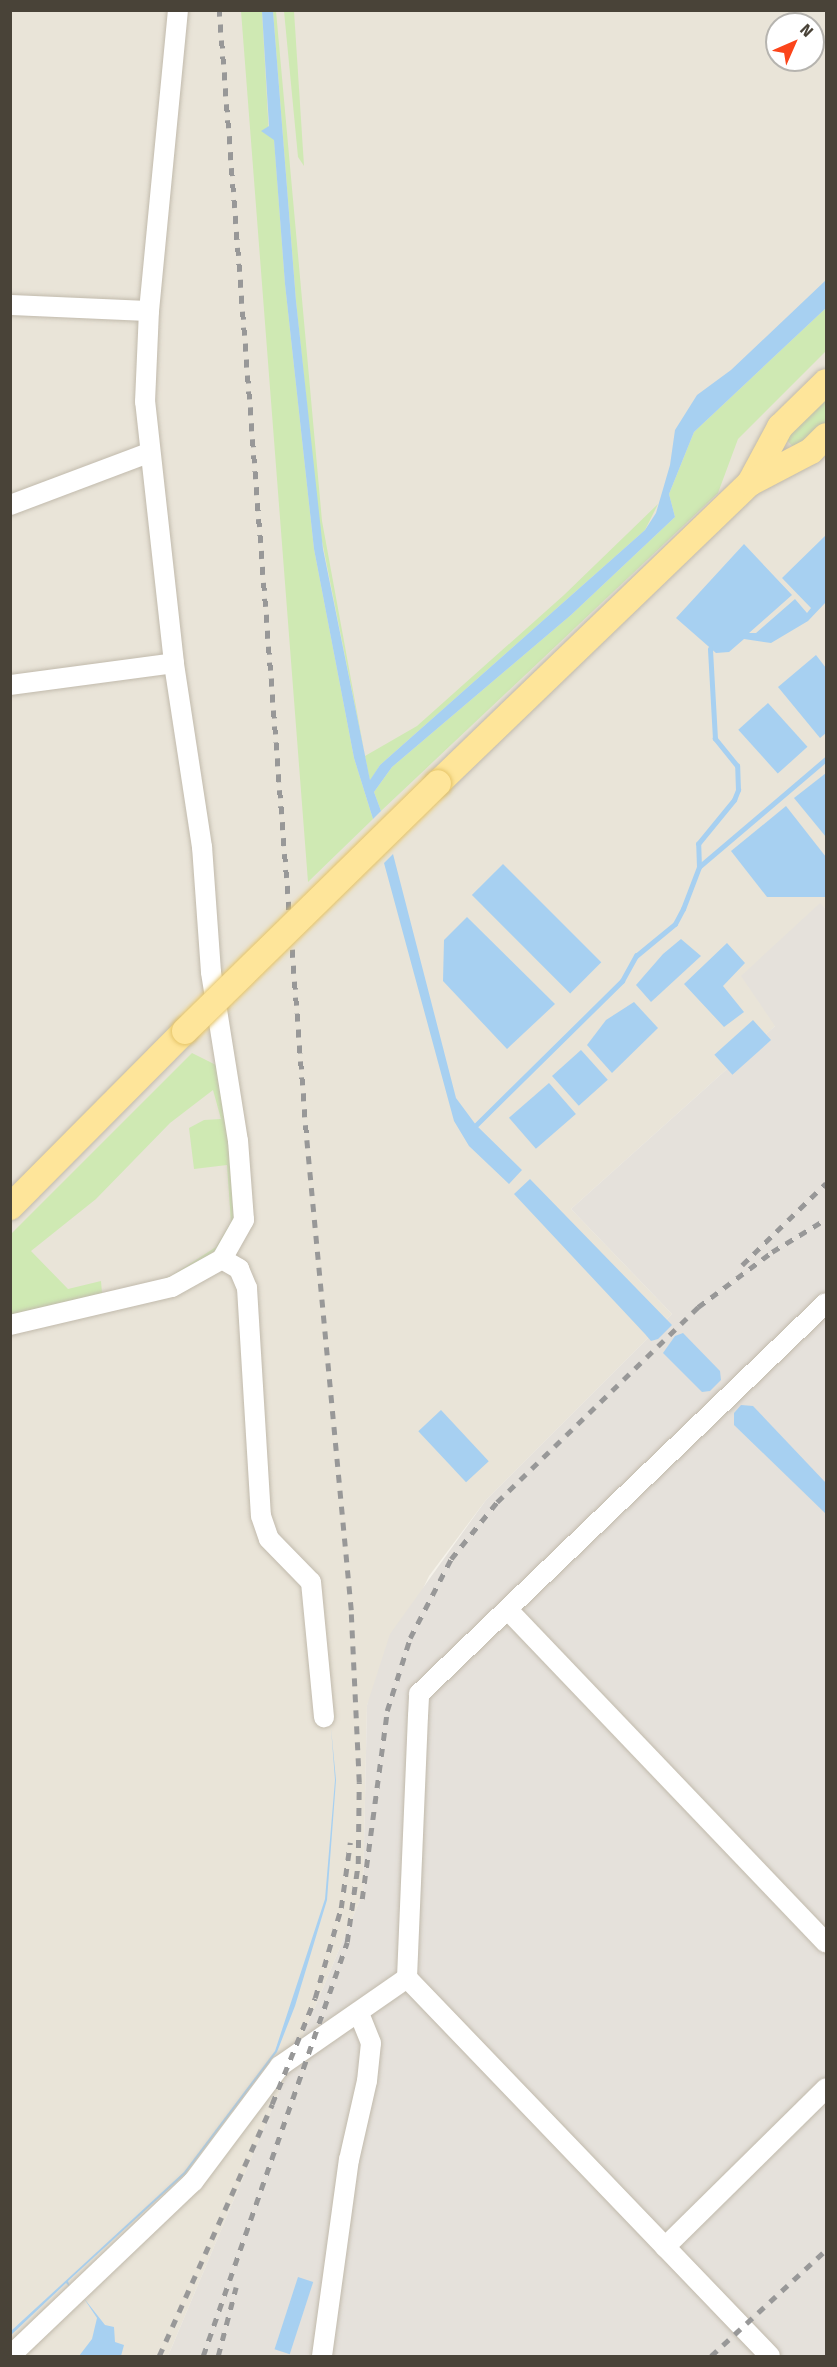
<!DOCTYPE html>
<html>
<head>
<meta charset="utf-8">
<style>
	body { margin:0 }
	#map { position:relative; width:837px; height:2367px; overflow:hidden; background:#f5f2ea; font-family:"Fira Sans",sans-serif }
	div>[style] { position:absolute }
	.residential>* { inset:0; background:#e9e4d8 }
	.industrial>* { inset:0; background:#e5e1db }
	.green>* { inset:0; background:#cfe9b3 }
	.water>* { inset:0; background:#a7d0f1; transform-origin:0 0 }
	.stream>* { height:4.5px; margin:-2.25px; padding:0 2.25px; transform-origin:2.25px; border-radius:2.25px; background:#a7d0f1 }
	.roads { filter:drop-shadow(0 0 2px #c1baac) drop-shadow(0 0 2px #c1baac) }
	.minor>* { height:20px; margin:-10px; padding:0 10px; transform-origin:10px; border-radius:10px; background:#fff }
	.major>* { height:26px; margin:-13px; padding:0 13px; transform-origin:13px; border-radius:13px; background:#fee59a }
	.rail>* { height:4.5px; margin-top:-2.25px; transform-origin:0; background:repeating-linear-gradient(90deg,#989898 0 8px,transparent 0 16px) }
	.bridges { filter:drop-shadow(0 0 2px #e5c468) drop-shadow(0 0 2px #e5c468) }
	.major-bridge>* { height:26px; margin:-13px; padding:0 13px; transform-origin:13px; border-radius:13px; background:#fee59a }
	span { translate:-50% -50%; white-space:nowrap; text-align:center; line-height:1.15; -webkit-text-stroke:6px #fff; paint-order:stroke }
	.frame { position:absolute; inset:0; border:12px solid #494338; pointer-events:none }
	.north { position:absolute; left:765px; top:12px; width:60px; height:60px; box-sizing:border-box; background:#fff; border:2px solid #b6b4af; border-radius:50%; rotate:45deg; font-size:16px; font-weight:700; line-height:24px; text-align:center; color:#494338 }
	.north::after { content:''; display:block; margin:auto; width:21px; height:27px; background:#fb451b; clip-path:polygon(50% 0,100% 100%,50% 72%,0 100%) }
</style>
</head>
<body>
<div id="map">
	<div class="residential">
		<i style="clip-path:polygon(evenodd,11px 11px,826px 11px,826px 909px,820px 904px,775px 1026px,571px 1209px,672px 1314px,486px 1500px,429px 1576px,367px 1705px,363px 1893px,168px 2356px,11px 2356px,11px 11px,777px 24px,813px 24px,813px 60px,777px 60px,777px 24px)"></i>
	</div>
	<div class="industrial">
		<i style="clip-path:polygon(820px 903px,826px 909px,826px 2356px,168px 2356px,363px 1893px,367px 1705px,390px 1634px,486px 1500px,672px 1314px,571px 1209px,775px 1026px,741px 976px)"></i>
	</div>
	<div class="green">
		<i style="clip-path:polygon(241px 11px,262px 11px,269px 135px,274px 139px,285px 284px,314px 549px,354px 758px,373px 819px,308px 882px)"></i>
		<i style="clip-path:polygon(273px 11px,276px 11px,322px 521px,365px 756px,417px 726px,564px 595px,658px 504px,645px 530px,380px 765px,370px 781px,320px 531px,296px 301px)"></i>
		<i style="clip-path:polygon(284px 11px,294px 11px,304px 166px,298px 157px)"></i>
		<i style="clip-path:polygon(826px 308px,826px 351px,738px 439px,718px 493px,381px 811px,374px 792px,392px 767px,571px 615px,675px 517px,669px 494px,694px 432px)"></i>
		<i style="clip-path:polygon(826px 396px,826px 424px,802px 447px,793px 447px,786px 439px)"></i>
		<i style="clip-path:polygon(evenodd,192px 1053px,218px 1066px,238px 1210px,223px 1248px,182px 1277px,11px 1318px,10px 1235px,192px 1053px,213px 1090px,221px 1119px,204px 1120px,189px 1128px,194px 1169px,227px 1165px,231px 1222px,216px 1247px,171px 1276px,137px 1287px,102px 1293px,101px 1281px,68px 1289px,31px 1251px,96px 1199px,170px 1123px,213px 1090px)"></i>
	</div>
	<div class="water">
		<i style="clip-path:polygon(262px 11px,273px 11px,296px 301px,323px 549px,370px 780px,380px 765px,645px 530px,656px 513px,670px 465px,675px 430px,697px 395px,731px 370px,826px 280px,826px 308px,694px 432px,669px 494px,675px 517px,571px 615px,392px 767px,374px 792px,381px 811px,373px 819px,354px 758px,314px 549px,285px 284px,274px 140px,261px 131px,269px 126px)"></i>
		<i style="clip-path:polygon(826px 535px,826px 602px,808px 621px,771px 643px,744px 639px,729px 652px,716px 653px,676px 618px,744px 544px,792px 595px,749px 633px,756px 633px,795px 599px,807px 613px,811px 608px,782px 578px)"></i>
		<i style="clip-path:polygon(816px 655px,826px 668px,826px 733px,820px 738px,778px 687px)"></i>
		<i style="left:768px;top:703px;width:59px;height:40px;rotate:48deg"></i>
		<i style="clip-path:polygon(826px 773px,826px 837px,794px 798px)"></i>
		<i style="clip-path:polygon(786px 806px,826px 857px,826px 897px,767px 897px,731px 851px)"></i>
		<i style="clip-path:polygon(393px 854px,456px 1098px,476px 1125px,522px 1170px,509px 1184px,469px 1146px,454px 1121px,384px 863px)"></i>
		<i style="left:503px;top:864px;width:139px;height:44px;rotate:45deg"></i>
		<i style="clip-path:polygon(467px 917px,555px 1004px,507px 1049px,443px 981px,444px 940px)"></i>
		<i style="clip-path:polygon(681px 939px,701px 956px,651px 1002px,636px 985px,663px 954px)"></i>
		<i style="clip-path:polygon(727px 943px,745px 963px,723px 986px,744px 1012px,724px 1027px,684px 984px)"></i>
		<i style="clip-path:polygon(634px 1002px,658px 1028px,612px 1073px,587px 1045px,606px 1020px)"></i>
		<i style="left:753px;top:1020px;width:27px;height:52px;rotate:48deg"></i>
		<i style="left:581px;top:1050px;width:40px;height:39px;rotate:48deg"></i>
		<i style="left:549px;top:1083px;width:41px;height:53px;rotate:49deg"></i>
		<i style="clip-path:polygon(530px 1179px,672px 1325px,658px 1339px,651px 1341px,645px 1334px,514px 1194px)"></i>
		<i style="clip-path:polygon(683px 1333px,720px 1371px,721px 1380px,710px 1391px,702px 1392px,663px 1353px,675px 1336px)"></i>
		<i style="clip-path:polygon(741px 1405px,753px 1406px,826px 1483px,826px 1514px,734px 1425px,734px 1413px)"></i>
		<i style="left:441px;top:1410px;width:70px;height:31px;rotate:47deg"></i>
		<i style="clip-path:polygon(331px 1728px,336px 1780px,327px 1900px,295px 2006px,277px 2052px,185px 2174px,68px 2281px,70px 2287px,66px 2283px,11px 2335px,11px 2331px,184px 2172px,275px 2051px,325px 1899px,335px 1780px)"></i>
		<i style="left:298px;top:2277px;width:16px;height:76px;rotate:18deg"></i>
		<i style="clip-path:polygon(83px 2297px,105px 2325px,114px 2327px,115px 2342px,124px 2345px,121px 2356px,79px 2356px,92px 2339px,97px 2318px)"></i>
	</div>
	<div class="stream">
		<i style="left:699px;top:867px;width:167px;rotate:-40.4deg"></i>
		<i style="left:476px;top:1125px;width:205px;rotate:-44.6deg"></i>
		<i style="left:622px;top:981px;width:29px;rotate:-61deg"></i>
		<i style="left:636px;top:956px;width:50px;rotate:-39.4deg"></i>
		<i style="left:675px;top:924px;width:17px;rotate:-62deg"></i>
		<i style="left:683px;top:909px;width:45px;rotate:-69.1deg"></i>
		<i style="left:699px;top:867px;width:23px;rotate:-92deg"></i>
		<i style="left:698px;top:844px;width:57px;rotate:-50.7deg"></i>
		<i style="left:734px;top:800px;width:11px;rotate:-68deg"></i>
		<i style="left:738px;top:790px;width:24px;rotate:-92deg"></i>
		<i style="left:737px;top:766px;width:35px;rotate:-129deg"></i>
		<i style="left:715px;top:739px;width:90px;rotate:-93.2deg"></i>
	</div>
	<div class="roads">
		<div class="minor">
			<i style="left:10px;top:305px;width:139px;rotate:2.5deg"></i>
			<i style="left:10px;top:505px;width:147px;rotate:-20.6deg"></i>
			<i style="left:10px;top:685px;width:165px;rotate:-7.6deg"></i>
			<i style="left:222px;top:1259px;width:20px;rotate:30deg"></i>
			<i style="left:239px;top:1269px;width:21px;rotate:67deg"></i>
			<i style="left:247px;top:1288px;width:228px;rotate:86.5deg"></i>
			<i style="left:261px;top:1516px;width:24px;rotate:71deg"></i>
			<i style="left:269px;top:1539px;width:60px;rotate:45.7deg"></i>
			<i style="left:311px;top:1582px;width:136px;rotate:84.5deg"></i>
			<i style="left:10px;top:1325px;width:166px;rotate:-13.2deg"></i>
			<i style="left:172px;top:1287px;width:57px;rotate:-29.2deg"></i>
			<i style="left:222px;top:1259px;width:45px;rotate:-60.6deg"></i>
			<i style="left:244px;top:1220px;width:79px;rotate:-94.3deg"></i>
			<i style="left:238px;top:1141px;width:171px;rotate:-99.1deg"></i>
			<i style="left:211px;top:972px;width:125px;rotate:-94.1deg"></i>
			<i style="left:202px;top:847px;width:186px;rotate:-98.7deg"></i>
			<i style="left:174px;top:663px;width:263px;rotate:-96.3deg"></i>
			<i style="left:145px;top:402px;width:91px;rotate:-87.5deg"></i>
			<i style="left:149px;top:311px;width:302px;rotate:-84.5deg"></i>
			<i style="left:508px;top:1610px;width:460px;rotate:46.3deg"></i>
			<i style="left:665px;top:2247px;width:226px;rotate:-44.6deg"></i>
			<i style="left:10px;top:2356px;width:253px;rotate:-43.6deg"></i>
			<i style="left:193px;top:2182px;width:145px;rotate:-53.1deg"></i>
			<i style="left:280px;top:2066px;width:155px;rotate:-34.7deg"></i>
			<i style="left:322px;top:2356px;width:198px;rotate:-82.2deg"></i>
			<i style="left:349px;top:2160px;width:81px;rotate:-77.2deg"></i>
			<i style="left:367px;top:2081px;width:38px;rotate:-84deg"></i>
			<i style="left:371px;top:2043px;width:32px;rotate:-112deg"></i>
			<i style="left:770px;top:2356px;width:524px;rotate:-133.84deg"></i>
			<i style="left:407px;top:1978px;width:262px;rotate:-87.6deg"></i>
			<i style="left:418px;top:1716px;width:22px;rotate:-87deg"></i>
			<i style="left:419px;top:1694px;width:564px;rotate:-43.85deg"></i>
		</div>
		<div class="major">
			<i style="left:750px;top:483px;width:64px;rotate:-61.8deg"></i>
			<i style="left:780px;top:427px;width:64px;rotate:-44.4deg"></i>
			<i style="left:438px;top:783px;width:433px;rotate:-43.9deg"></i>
			<i style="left:750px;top:483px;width:69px;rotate:-27.7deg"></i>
			<i style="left:811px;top:451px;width:21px;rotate:-45deg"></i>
			<i style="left:10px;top:1207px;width:248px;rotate:-45.2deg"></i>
		</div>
	</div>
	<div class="rail">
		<i style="left:742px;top:1265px;width:117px;rotate:-44.3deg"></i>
		<i style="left:362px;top:1899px;width:190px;rotate:-82.4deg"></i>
		<i style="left:387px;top:1711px;width:77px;rotate:-72.5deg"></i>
		<i style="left:410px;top:1638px;width:89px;rotate:-62.6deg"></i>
		<i style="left:451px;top:1559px;width:73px;rotate:-51.1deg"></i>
		<i style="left:497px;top:1502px;width:280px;rotate:-44.1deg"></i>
		<i style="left:698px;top:1307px;width:92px;rotate:-36.6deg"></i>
		<i style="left:772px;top:1252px;width:63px;rotate:-31.4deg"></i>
		<i style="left:159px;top:2356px;width:276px;rotate:-65.8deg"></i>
		<i style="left:272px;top:2104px;width:114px;rotate:-67.9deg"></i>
		<i style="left:315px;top:1998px;width:94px;rotate:-73.9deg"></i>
		<i style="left:341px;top:1908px;width:66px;rotate:-82.1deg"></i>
		<i style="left:203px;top:2356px;width:438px;rotate:-70.8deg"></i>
		<i style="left:347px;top:1942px;width:79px;rotate:-82deg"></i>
		<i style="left:358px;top:1864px;width:82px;rotate:-89.3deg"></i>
		<i style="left:359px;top:1782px;width:172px;rotate:-92.7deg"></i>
		<i style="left:351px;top:1610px;width:479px;rotate:-95.4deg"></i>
		<i style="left:306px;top:1133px;width:1126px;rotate:-94.43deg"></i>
		<i style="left:218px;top:2356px;width:71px;rotate:-75.4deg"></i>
		<i style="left:711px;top:2356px;width:156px;rotate:-42.7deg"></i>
	</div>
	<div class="bridges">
		<div class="major-bridge">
			<i style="left:185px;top:1031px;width:354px;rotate:-44.4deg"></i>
		</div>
	</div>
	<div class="frame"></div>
	<div class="north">N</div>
</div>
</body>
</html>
